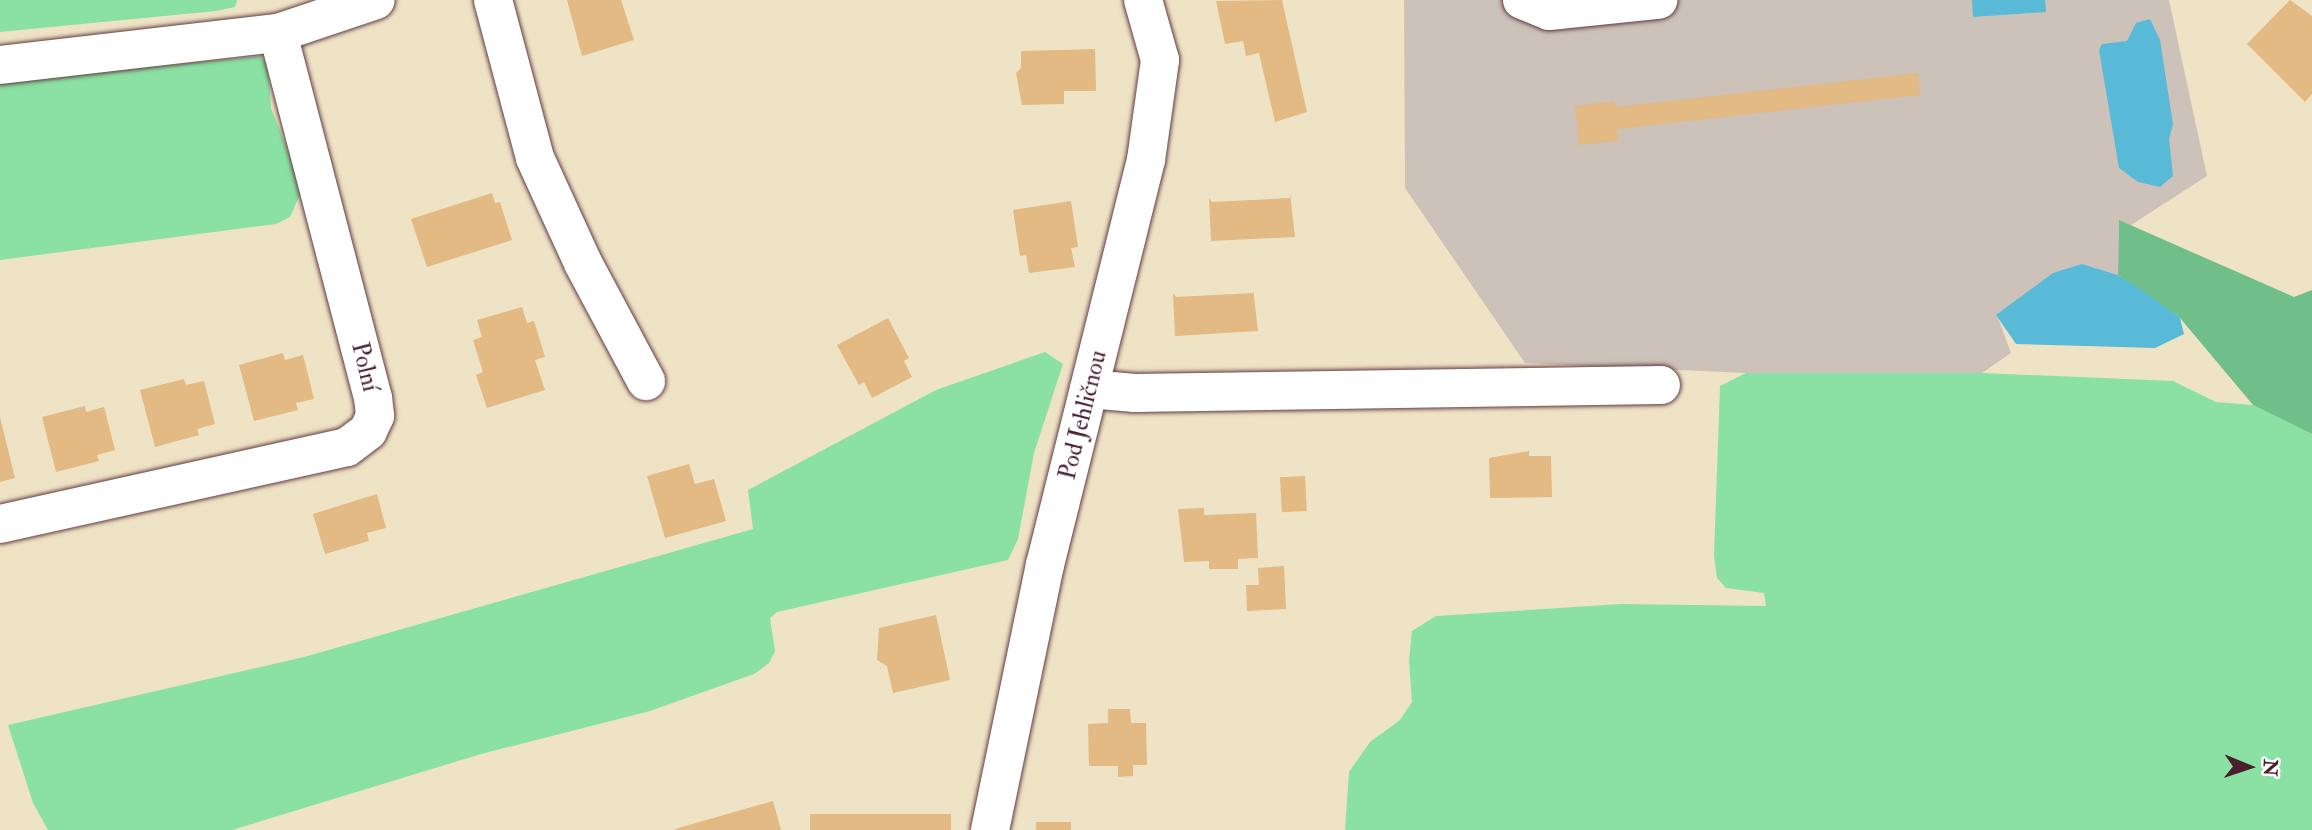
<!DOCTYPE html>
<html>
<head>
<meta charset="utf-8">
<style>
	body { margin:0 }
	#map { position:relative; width:2312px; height:830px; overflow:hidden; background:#efe3c6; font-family:"IM FELL Double Pica",serif }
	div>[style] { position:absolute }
	.industrial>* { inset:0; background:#ccc2b9 }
	.green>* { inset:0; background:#8be1a4 }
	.forest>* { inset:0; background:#70bf8a }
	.water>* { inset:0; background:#59bad7 }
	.building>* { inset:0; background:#e3b984; transform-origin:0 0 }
	.roads { filter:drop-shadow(0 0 2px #633c42) drop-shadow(0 0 2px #633c42) }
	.minor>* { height:38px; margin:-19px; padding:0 19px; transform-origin:19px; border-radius:19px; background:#fff }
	span { translate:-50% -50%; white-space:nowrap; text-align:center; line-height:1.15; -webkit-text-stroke:5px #fff; paint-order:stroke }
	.street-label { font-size:24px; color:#4a1f2b }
	.north { position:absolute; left:2214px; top:732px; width:70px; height:70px; -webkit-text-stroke:5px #fff; paint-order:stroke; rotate:92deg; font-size:19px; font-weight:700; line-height:28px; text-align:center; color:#4a1f2b }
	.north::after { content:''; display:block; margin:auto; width:24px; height:32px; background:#4a1f2b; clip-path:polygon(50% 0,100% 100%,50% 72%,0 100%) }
</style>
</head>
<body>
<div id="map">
	<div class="industrial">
		<i style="clip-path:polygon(1404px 0,2169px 0,2207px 176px,2131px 225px,2119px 221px,2118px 275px,2082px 264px,1997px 315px,2011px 353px,1982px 373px,1746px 373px,1525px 363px,1405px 188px)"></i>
	</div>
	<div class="green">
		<i style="clip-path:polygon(0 0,236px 0,237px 1px,235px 7px,216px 11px,0 32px)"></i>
		<i style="clip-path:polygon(260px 56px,268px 65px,271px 108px,303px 188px,290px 217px,276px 224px,0 260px,0 82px)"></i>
		<i style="clip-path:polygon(1045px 352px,1063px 364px,1034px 453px,1018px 539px,1008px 560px,777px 612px,770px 618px,775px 651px,769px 663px,754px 674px,650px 711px,481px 754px,232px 830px,48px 830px,33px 803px,8px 725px,304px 657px,753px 529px,748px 490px,936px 390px)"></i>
		<i style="clip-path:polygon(1746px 373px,1982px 373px,2173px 381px,2216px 402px,2253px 405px,2312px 434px,2312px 830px,1345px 830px,1349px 772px,1370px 742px,1400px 720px,1412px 702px,1409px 661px,1412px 631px,1436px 616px,1621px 604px,1766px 606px,1764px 593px,1726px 588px,1717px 578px,1714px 556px,1720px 386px)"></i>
	</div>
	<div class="forest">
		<i style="clip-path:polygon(2119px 220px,2294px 297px,2312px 290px,2312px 434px,2253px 405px,2180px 318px,2118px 275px)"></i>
	</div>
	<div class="water">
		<i style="clip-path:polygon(1972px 0,2045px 0,2046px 12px,1973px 17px)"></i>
		<i style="clip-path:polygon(2150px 19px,2160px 40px,2173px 124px,2169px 139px,2173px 176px,2160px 187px,2138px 182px,2119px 168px,2099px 50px,2102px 44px,2127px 41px,2136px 23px)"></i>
		<i style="clip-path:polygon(2082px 264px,2118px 275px,2146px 293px,2180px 318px,2184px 334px,2155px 348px,2016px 344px,1996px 315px,2053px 273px)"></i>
	</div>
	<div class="building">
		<i style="clip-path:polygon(567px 0,621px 0,634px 40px,582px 56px)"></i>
		<i style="clip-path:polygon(1282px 0,1307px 112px,1275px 122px,1259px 53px,1246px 56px,1243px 41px,1225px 44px,1216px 1px)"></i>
		<i style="clip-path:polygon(2290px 0,2312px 16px,2312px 94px,2305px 102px,2247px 44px)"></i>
		<i style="clip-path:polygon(1095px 49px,1096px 91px,1064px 91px,1064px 104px,1022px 105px,1016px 73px,1021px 68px,1021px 51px)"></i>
		<i style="clip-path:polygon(1918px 73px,1920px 95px,1617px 129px,1619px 141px,1579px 145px,1575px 106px,1614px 101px,1615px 107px)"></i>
		<i style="clip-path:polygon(492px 193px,495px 203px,500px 202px,512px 240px,427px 267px,411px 219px)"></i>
		<i style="clip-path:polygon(1290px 193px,1295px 237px,1211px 241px,1209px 198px,1212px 202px,1290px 198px)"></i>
		<i style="clip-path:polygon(1071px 201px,1078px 247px,1071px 248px,1075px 267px,1029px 273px,1026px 255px,1020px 256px,1013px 210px)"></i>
		<i style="clip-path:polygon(1253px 288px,1258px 331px,1175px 336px,1173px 293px,1176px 297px,1253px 293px)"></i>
		<i style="clip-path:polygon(522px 307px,527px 323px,534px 321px,545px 357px,535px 360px,545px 390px,487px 408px,476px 375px,483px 372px,473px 340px,482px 337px,477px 320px)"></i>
		<i style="clip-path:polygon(888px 318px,909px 358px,904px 361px,912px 377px,872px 398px,864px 382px,859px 385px,837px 345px)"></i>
		<i style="clip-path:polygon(283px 353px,285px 360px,303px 355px,314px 399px,296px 403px,298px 410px,254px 421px,239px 365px)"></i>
		<i style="clip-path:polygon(184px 379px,186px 385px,204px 381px,215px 424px,197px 429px,199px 435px,155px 447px,140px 390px)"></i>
		<i style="clip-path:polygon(85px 406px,86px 412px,104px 407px,115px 450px,97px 455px,99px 461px,56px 472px,42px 417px)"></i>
		<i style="clip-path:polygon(0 417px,15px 478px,0 482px)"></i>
		<i style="clip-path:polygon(1529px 451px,1529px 456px,1551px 456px,1552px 497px,1490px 498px,1489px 458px)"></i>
		<i style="clip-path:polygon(689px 464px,695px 484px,714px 479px,726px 521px,665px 538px,647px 476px)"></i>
		<i style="left:1305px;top:476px;width:35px;height:25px;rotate:87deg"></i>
		<i style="clip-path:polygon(377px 494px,386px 528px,367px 533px,369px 541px,325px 554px,313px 514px)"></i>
		<i style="clip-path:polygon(1204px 508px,1204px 515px,1256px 513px,1258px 558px,1238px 559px,1238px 569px,1209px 569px,1209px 561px,1184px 562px,1178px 509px)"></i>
		<i style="clip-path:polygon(1284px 566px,1286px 609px,1247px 611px,1246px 585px,1259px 585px,1258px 568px)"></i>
		<i style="clip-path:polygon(936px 615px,950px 680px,893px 693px,887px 666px,877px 660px,879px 628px)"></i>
		<i style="clip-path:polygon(1108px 709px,1130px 709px,1131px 723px,1146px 723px,1147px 765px,1133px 765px,1133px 776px,1118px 777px,1118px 766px,1089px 766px,1088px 724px,1108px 723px)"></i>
		<i style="clip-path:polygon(773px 801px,781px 830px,675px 830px,675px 829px)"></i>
		<i style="left:810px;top:814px;width:141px;height:16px"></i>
		<i style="left:1071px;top:822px;width:8px;height:35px;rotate:90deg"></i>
	</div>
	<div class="roads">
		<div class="minor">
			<i style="left:493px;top:0;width:163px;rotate:75.1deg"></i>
			<i style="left:535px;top:158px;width:115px;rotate:65.4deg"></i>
			<i style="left:583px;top:263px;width:134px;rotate:61.9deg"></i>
			<i style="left:1522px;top:0;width:29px;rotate:22deg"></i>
			<i style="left:1549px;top:11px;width:110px;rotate:-5.8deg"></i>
			<i style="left:0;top:65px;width:280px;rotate:-6.6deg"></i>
			<i style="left:1089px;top:389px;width:46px;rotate:5deg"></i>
			<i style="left:1135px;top:393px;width:526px;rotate:-0.87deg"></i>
			<i style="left:0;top:524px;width:355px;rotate:-12.5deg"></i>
			<i style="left:347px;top:447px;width:26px;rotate:-37deg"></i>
			<i style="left:368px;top:431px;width:17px;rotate:-65deg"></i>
			<i style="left:375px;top:416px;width:18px;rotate:-96deg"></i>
			<i style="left:373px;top:398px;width:377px;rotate:-104.6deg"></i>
			<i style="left:278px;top:33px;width:103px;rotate:-18.6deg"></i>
			<i style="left:990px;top:830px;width:271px;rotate:-78.3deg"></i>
			<i style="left:1045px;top:565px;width:417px;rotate:-76deg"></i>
			<i style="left:1146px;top:160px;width:101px;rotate:-82deg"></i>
			<i style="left:1160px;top:60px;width:62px;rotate:-105.8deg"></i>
		</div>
	</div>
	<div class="street-label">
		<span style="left:365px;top:367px;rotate:76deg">Polní</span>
		<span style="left:1083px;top:415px;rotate:-76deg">Pod Jehličnou</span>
	</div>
	<div class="north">N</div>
</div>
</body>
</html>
